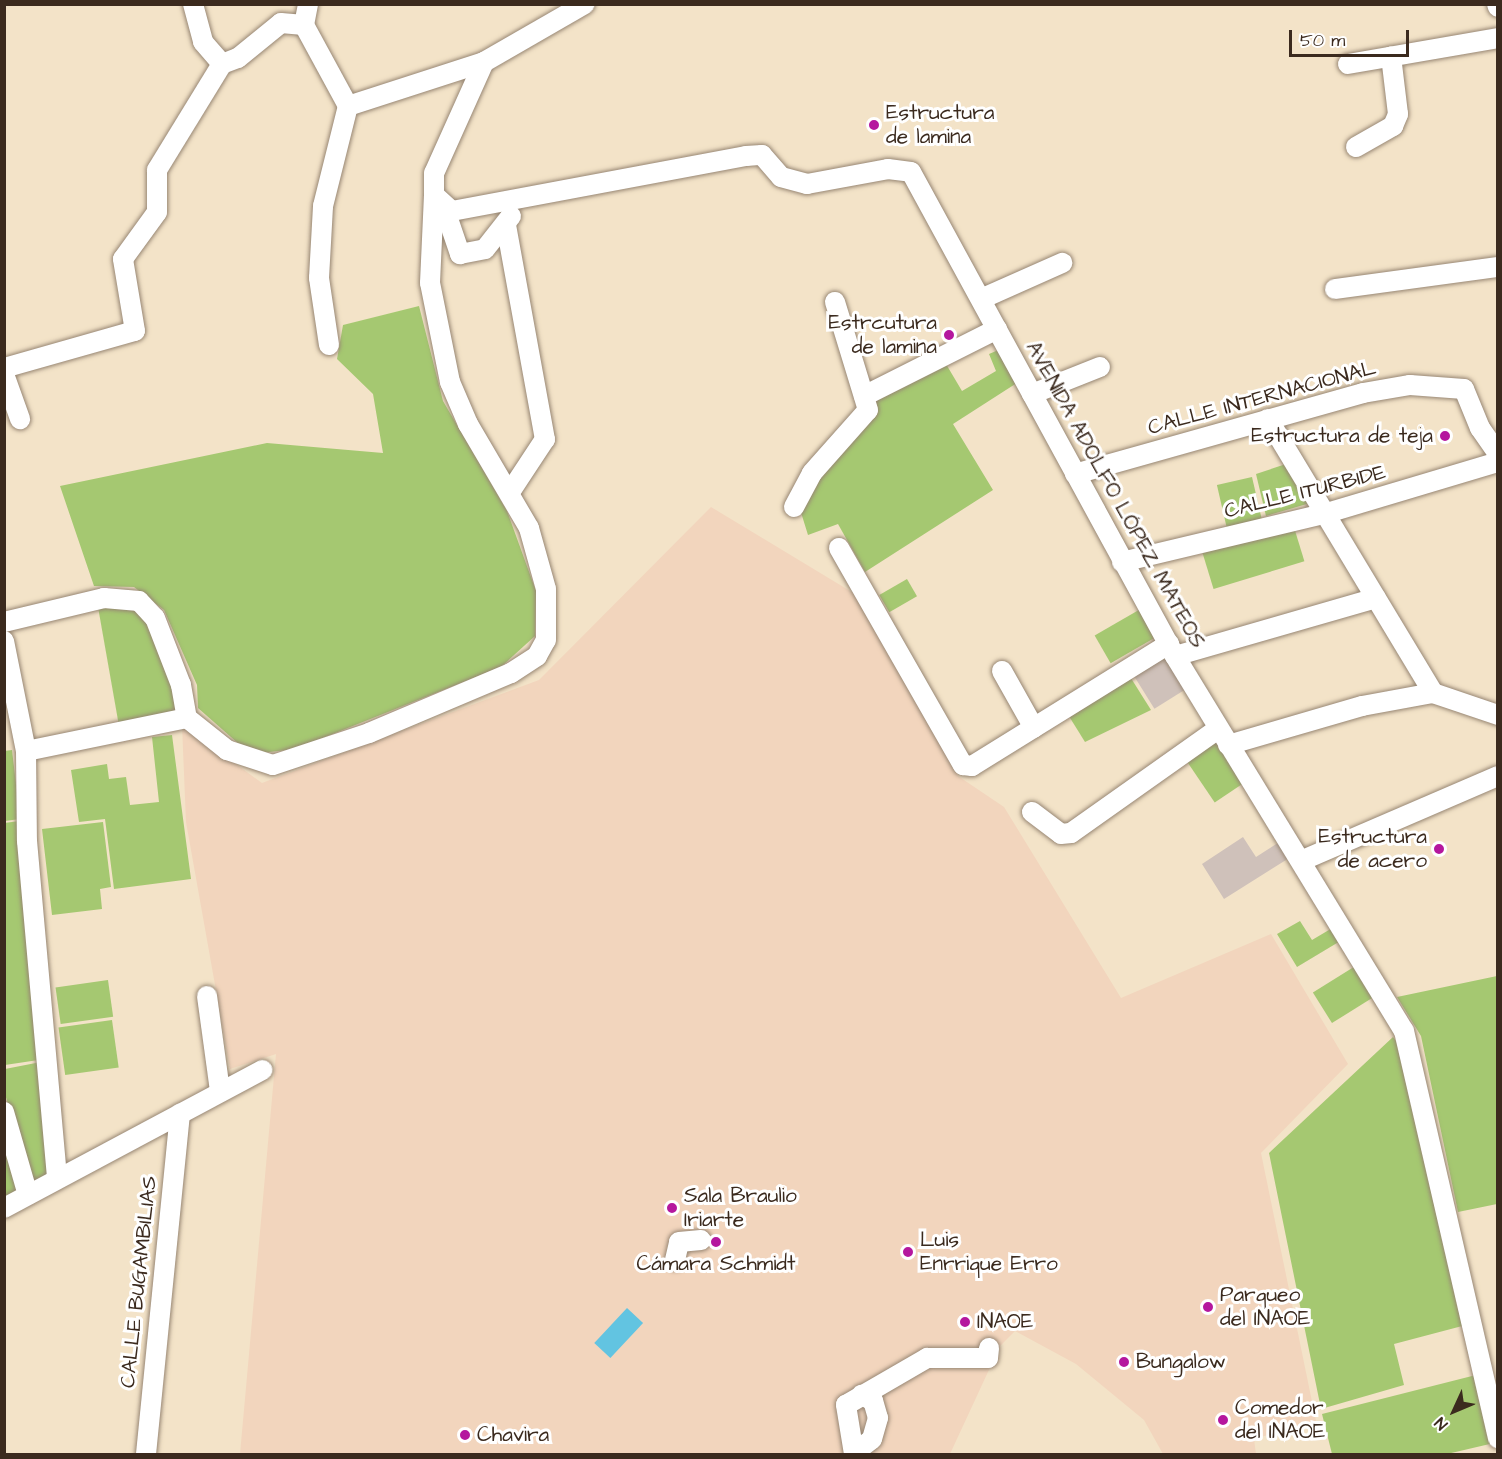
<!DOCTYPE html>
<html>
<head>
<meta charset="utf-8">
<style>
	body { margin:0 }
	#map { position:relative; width:1502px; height:1459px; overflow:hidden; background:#f3e3c8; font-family:"Architects Daughter",sans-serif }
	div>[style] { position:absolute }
	.built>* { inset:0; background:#f2d5bd }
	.industrial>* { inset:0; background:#cfc1ba; transform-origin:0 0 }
	.green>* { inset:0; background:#a5c871; transform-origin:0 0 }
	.water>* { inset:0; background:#62c4e1; transform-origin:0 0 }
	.roads { filter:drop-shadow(0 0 2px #978673) drop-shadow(0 0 2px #978673) }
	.minor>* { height:20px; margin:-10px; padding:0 10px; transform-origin:10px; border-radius:10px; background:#fff }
	.dots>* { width:16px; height:16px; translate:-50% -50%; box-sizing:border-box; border:3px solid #fff; border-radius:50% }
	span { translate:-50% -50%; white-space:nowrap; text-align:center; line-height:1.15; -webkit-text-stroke:6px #fff; paint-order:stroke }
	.poi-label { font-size:21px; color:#3b2a1e }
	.left { translate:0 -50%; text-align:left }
	.right { translate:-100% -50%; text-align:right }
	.street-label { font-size:21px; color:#3b2a1e }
	.frame { position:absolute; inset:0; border:6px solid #3b2a1e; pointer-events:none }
	.north { position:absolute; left:1424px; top:1381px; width:60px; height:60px; -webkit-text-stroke:4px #fff; paint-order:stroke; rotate:226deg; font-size:16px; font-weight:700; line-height:24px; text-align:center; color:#3b2a1e }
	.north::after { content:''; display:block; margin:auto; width:21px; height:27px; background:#3b2a1e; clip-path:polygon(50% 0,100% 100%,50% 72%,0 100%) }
	.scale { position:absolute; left:1289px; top:30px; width:120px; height:27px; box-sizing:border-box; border:3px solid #3b2a1e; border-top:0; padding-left:8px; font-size:18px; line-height:21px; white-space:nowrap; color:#3b2a1e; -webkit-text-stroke:4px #fff; paint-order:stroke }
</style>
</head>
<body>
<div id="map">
	<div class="built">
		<i style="clip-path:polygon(711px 507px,855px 594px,958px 776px,1004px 807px,1121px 998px,1271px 934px,1348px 1064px,1261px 1153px,1316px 1421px,1254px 1439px,1256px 1454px,1163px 1454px,1144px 1420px,1076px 1364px,1015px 1331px,1000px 1346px,950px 1454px,240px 1454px,276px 1054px,230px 1069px,186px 822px,182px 725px,262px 783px,539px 680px)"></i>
	</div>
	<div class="industrial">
		<i style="left:1168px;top:653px;width:40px;height:41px;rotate:58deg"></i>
		<i style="clip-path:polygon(1243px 837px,1256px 857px,1284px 839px,1294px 855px,1224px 899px,1202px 864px)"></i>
	</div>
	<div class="green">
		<i style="clip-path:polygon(419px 306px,443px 401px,507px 511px,536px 591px,535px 636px,501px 667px,295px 749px,261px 753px,240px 745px,198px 708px,197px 685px,164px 610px,134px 587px,94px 586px,60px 486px,267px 443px,383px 453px,373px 394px,337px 359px,343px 325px)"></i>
		<i style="clip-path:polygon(1003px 348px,1020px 381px,953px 424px,993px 490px,865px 572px,838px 524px,808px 535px,799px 506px,869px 397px,946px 364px,962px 391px,996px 371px,989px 354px)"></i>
		<i style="clip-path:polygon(1289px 463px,1317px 501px,1266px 516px,1256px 474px)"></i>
		<i style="left:1252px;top:477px;width:44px;height:36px;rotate:77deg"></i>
		<i style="left:1293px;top:524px;width:39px;height:95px;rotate:73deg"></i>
		<i style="left:907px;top:579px;width:20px;height:32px;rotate:60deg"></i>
		<i style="clip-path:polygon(139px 604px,152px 621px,181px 714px,119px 726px,98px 607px)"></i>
		<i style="left:1144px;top:607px;width:32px;height:57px;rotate:60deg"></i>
		<i style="clip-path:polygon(1129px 675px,1151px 710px,1085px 742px,1067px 713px)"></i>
		<i style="left:1216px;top:733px;width:57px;height:40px;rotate:56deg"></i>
		<i style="clip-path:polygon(172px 735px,191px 879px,114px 889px,105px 819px,79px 822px,71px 770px,107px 764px,109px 779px,126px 777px,130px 805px,159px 802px,152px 737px)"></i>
		<i style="clip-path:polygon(12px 750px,20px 819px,5px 821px,4px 751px)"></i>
		<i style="clip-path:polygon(20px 821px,45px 1059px,5px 1065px,4px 823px)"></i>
		<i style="clip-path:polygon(103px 822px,111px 887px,100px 889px,102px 909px,52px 915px,42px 829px)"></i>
		<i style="clip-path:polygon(1300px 921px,1312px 940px,1334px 927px,1342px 940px,1297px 967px,1277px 934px)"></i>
		<i style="left:1357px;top:965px;width:36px;height:52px;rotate:58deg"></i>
		<i style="clip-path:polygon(1497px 976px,1497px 1204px,1458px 1212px,1421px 1036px,1397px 997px)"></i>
		<i style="left:108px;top:980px;width:37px;height:53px;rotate:82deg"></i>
		<i style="left:112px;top:1020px;width:48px;height:54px;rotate:82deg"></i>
		<i style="clip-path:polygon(1393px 1037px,1407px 1056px,1466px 1325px,1394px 1344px,1404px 1385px,1321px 1409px,1269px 1153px)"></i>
		<i style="clip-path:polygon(46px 1061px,54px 1174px,32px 1185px,5px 1094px,5px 1069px)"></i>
		<i style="clip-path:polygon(4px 1129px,23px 1191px,4px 1200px)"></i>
		<i style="clip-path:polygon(1476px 1375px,1494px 1443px,1447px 1454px,1332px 1454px,1322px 1414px)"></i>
	</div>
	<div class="water">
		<i style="left:627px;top:1308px;width:22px;height:48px;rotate:43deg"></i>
	</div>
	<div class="roads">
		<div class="minor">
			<i style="left:193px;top:4px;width:39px;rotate:75deg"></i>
			<i style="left:203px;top:42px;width:29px;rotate:49deg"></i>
			<i style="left:1497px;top:4px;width:3px;rotate:72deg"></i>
			<i style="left:304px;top:25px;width:21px;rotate:-79deg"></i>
			<i style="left:484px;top:62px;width:122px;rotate:114.2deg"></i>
			<i style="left:434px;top:173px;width:22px;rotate:90deg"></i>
			<i style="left:434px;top:195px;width:24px;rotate:42deg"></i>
			<i style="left:452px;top:211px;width:299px;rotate:-10.6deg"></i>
			<i style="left:746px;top:156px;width:16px;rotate:-4deg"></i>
			<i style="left:762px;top:155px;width:29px;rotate:49deg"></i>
			<i style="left:781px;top:177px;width:27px;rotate:15deg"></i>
			<i style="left:807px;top:184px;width:82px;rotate:-10.5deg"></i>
			<i style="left:888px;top:169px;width:23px;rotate:7deg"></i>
			<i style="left:911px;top:172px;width:551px;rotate:61.39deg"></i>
			<i style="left:1175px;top:656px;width:439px;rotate:58.6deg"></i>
			<i style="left:1404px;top:1031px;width:418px;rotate:77deg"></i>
			<i style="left:222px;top:64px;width:17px;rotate:-21deg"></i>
			<i style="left:238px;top:58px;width:55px;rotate:-39.1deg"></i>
			<i style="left:281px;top:23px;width:23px;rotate:5deg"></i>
			<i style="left:304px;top:25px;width:92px;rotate:61.5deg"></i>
			<i style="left:348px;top:106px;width:143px;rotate:-17.9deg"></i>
			<i style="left:484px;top:62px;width:116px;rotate:-29.9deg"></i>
			<i style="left:1348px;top:64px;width:152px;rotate:-9.8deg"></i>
			<i style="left:1356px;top:147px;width:43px;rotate:-29.6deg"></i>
			<i style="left:1393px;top:126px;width:13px;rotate:-67deg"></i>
			<i style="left:1398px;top:114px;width:58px;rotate:-96.9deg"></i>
			<i style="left:443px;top:204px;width:53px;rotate:71.2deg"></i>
			<i style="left:460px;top:254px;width:25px;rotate:-11deg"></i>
			<i style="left:485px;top:249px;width:42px;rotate:-51.8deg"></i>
			<i style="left:506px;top:225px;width:218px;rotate:79.7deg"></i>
			<i style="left:545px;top:439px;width:64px;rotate:123.4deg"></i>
			<i style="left:1335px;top:289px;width:164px;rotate:-7.7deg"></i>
			<i style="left:981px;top:299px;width:89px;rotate:-24deg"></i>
			<i style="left:329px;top:345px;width:68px;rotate:-98.5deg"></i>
			<i style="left:319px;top:278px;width:72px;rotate:-86.8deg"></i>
			<i style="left:323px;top:206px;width:103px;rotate:-76deg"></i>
			<i style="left:4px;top:368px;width:136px;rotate:-15.8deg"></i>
			<i style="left:135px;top:331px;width:73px;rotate:-99.5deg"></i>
			<i style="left:123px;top:259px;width:58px;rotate:-54.1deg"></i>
			<i style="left:157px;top:212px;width:42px;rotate:-90deg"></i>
			<i style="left:157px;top:170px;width:124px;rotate:-58.5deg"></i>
			<i style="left:4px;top:374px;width:48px;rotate:70.4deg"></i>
			<i style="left:1032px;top:394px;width:73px;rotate:-21.7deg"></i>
			<i style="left:864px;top:396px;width:149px;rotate:-26.7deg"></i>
			<i style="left:1268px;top:419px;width:320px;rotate:58.9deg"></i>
			<i style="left:1075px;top:474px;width:299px;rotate:-15.7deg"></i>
			<i style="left:1363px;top:393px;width:48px;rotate:-9.7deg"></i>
			<i style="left:1410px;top:385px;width:54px;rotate:4.2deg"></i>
			<i style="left:1464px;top:389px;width:42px;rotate:67.7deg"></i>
			<i style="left:1480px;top:428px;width:32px;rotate:55deg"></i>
			<i style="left:794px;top:507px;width:38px;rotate:-62deg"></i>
			<i style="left:812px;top:473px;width:84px;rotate:-48.4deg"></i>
			<i style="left:868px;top:410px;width:113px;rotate:-107deg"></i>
			<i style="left:839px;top:548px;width:250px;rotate:60.3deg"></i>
			<i style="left:963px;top:765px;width:9px;rotate:6deg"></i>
			<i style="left:972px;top:766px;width:232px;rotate:-31.8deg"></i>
			<i style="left:1122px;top:562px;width:211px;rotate:-13.4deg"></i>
			<i style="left:1327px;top:513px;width:178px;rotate:-16.6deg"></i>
			<i style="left:4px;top:622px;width:103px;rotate:-13.5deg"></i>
			<i style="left:104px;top:598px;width:35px;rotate:5deg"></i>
			<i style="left:139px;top:601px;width:23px;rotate:47deg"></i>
			<i style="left:155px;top:618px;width:72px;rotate:68.8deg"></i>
			<i style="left:181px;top:685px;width:34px;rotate:80deg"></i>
			<i style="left:187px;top:718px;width:164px;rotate:168.4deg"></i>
			<i style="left:4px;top:641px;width:112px;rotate:78.7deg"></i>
			<i style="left:26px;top:751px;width:90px;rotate:89.4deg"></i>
			<i style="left:27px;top:841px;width:339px;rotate:84.9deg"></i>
			<i style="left:1175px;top:656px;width:209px;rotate:-16.1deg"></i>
			<i style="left:1002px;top:671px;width:65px;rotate:60.7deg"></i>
			<i style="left:187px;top:718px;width:51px;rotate:38.7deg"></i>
			<i style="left:227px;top:750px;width:48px;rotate:18.1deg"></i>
			<i style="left:273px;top:765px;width:101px;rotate:-18.4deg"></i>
			<i style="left:369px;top:733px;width:154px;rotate:-22.9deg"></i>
			<i style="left:511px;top:673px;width:31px;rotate:-33deg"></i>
			<i style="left:537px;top:656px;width:18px;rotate:-61deg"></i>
			<i style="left:546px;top:640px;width:51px;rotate:-90deg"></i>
			<i style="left:546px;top:589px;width:63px;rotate:-105.6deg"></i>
			<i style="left:529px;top:528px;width:121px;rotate:-120.4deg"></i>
			<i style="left:468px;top:424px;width:46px;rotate:-113.2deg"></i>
			<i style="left:450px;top:382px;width:101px;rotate:-101.4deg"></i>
			<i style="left:430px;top:283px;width:88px;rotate:-87.4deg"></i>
			<i style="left:1228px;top:745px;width:140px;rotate:-16.2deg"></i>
			<i style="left:1362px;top:706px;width:72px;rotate:-10.4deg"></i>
			<i style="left:1433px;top:693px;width:69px;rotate:18.7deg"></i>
			<i style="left:1032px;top:812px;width:36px;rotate:37deg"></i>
			<i style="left:1061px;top:834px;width:10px;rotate:-6deg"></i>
			<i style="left:1071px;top:833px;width:180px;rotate:-35.3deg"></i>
			<i style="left:1303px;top:860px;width:212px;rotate:-23.3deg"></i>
			<i style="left:207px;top:996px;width:96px;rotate:82.2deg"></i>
			<i style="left:4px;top:1112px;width:86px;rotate:73.9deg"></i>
			<i style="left:4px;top:1208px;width:293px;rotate:-28.1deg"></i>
			<i style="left:675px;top:1260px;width:18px;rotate:-77deg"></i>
			<i style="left:679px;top:1242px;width:22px;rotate:-5deg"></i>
			<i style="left:855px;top:1452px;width:21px;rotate:-37deg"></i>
			<i style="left:872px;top:1439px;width:22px;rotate:-74deg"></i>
			<i style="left:878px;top:1418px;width:18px;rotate:-106deg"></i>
			<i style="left:873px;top:1401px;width:13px;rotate:-151deg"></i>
			<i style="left:146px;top:1454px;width:342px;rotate:-84.3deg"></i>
			<i style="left:854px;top:1454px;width:50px;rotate:-99.3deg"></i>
			<i style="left:846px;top:1405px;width:94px;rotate:-30.1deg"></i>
			<i style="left:927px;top:1358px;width:61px"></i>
			<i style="left:988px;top:1358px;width:10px;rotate:-84deg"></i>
		</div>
	</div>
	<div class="dots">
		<i style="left:874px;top:125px;background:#b5179e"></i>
		<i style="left:949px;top:335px;background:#b5179e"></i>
		<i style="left:1445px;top:436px;background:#b5179e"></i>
		<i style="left:1439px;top:849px;background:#b5179e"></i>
		<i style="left:672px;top:1208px;background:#b5179e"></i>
		<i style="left:716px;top:1242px;background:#b5179e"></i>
		<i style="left:908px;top:1252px;background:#b5179e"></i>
		<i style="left:1208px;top:1307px;background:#b5179e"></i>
		<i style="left:965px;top:1322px;background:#b5179e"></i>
		<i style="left:1124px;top:1362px;background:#b5179e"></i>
		<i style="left:1223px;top:1420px;background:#b5179e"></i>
		<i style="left:465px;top:1435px;background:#b5179e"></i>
	</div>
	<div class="poi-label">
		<span class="left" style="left:886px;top:125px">Estructura<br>de lamina</span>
		<span class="right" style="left:937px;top:335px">Estrcutura<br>de lamina</span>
		<span class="right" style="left:1433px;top:436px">Estructura de teja</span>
		<span class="right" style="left:1427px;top:849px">Estructura<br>de acero</span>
		<span class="left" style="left:684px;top:1208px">Sala Braulio<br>Iriarte</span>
		<span class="left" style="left:920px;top:1252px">Luis<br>Enrrique Erro</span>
		<span style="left:716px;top:1264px">Cámara Schmidt</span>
		<span class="left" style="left:1220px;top:1307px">Parqueo<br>del INAOE</span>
		<span class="left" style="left:977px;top:1322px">INAOE</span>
		<span class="left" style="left:1136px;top:1362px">Bungalow</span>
		<span class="left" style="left:1235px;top:1420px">Comedor<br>del INAOE</span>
		<span class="left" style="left:477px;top:1435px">Chavira</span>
	</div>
	<div class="street-label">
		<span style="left:1262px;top:398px;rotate:-15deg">CALLE INTERNACIONAL</span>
		<span style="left:1305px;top:492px;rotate:-14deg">CALLE ITURBIDE</span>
		<span style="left:1115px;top:495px;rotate:61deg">AVENIDA ADOLFO LÓPEZ MATEOS</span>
		<span style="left:139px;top:1282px;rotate:-84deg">CALLE BUGAMBILIAS</span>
	</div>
	<div class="frame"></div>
	<div class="north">N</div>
	<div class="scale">50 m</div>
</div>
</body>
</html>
